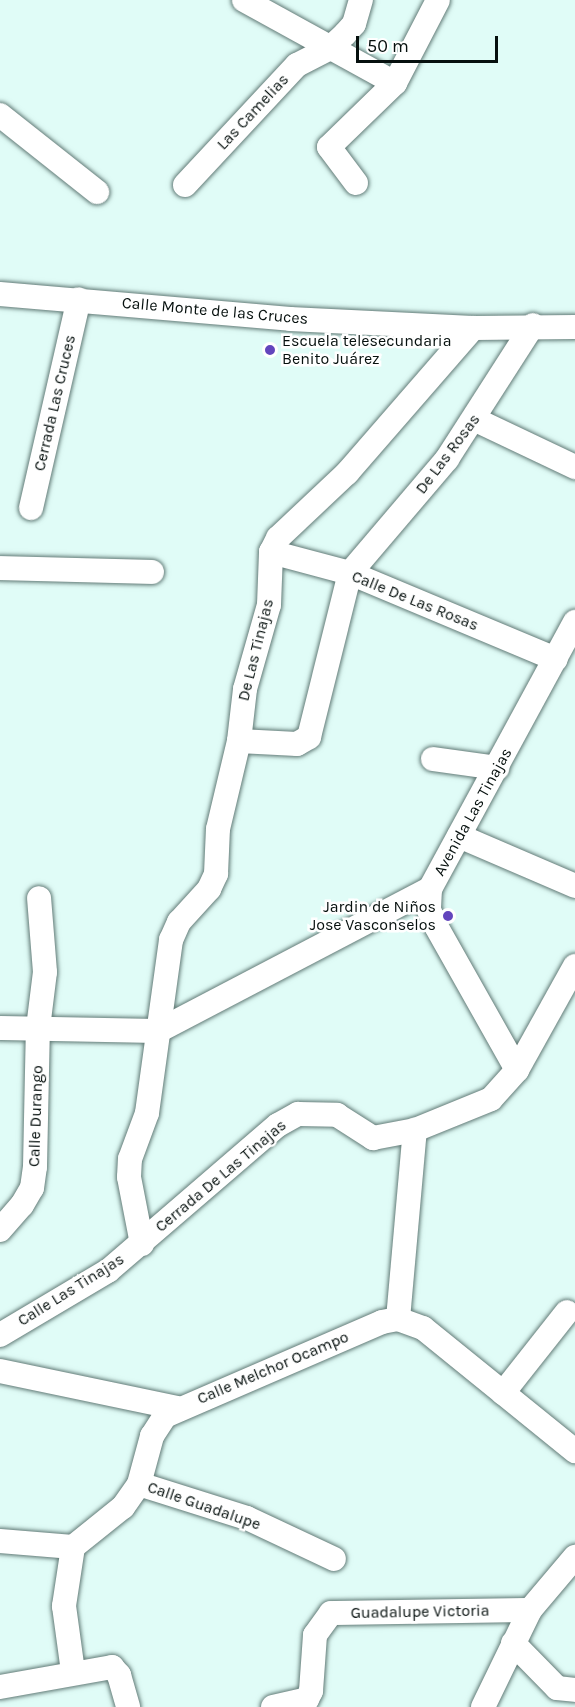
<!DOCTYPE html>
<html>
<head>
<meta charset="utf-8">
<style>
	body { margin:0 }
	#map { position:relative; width:575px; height:1707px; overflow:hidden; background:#e0fcf7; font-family:Karla,sans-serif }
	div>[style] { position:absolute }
	.roads { filter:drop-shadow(0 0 2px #627b77) drop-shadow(0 0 2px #627b77) }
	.minor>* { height:24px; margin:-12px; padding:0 12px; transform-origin:12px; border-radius:12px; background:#fff }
	.dots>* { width:16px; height:16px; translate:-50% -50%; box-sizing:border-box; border:3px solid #fff; border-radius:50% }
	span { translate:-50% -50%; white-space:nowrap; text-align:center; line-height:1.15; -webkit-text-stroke:5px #fff; paint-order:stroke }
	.street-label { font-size:16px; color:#06100e }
	.poi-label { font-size:16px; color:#06100e }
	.left { translate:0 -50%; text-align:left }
	.right { translate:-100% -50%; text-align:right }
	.scale { position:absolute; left:356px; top:36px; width:142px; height:27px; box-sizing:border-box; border:3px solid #06100e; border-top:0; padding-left:8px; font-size:18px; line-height:21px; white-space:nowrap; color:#06100e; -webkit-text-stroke:4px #fff; paint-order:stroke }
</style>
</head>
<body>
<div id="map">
	<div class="roads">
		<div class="minor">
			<i style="left:244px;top:0;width:172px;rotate:28.8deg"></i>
			<i style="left:0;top:115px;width:124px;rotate:38.4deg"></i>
			<i style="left:356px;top:183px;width:45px;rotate:-126.9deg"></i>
			<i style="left:329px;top:147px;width:92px;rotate:-44.1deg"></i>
			<i style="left:395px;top:83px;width:93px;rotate:-62.6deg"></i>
			<i style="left:185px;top:185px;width:164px;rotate:-47deg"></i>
			<i style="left:297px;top:65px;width:36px;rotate:-27deg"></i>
			<i style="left:329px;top:49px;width:22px;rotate:-43deg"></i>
			<i style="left:345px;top:34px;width:13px;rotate:-48deg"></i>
			<i style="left:354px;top:24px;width:25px;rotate:-74deg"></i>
			<i style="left:0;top:294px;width:291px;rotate:4.9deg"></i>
			<i style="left:290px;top:319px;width:183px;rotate:2.8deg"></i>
			<i style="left:473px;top:328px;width:102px;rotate:-0.6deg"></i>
			<i style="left:476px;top:420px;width:110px;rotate:25.4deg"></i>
			<i style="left:31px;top:508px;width:214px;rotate:-77.1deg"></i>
			<i style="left:271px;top:552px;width:82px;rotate:14.9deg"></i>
			<i style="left:350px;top:573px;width:223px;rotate:22.7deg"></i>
			<i style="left:0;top:568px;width:152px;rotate:1.5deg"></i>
			<i style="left:239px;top:741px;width:58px;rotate:3deg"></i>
			<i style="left:297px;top:744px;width:14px;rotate:-30deg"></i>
			<i style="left:309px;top:737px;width:169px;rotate:-76deg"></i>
			<i style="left:350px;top:573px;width:150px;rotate:-49.6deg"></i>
			<i style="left:447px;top:459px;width:159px;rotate:-57.3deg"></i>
			<i style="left:433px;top:759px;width:65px;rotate:8deg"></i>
			<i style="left:459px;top:836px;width:126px;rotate:23.3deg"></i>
			<i style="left:430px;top:889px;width:21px;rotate:93deg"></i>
			<i style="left:429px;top:910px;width:17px;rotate:66deg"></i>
			<i style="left:436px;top:926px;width:165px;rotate:60.6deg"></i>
			<i style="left:0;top:1028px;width:158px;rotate:1.1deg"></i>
			<i style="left:158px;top:1031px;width:307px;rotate:-27.6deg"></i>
			<i style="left:430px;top:889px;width:304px;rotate:-61.5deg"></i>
			<i style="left:0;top:1230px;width:33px;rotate:-49deg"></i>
			<i style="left:22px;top:1205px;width:20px;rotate:-60deg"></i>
			<i style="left:32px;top:1188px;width:21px;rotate:-82deg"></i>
			<i style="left:35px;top:1167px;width:139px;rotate:-88.8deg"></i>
			<i style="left:38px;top:1028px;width:56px;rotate:-82.9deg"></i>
			<i style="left:45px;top:972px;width:74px;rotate:-94.6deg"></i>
			<i style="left:142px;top:1244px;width:68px;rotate:-101deg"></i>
			<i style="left:129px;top:1177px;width:18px;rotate:-87deg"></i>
			<i style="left:130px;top:1159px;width:49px;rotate:-69.7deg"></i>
			<i style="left:147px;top:1113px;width:175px;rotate:-82.1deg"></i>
			<i style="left:171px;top:940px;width:20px;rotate:-66deg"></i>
			<i style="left:179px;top:922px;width:45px;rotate:-47.7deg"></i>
			<i style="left:209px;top:889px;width:17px;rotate:-65deg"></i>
			<i style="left:216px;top:874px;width:45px;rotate:-87.5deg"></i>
			<i style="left:218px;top:829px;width:90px;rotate:-76.6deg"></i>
			<i style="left:239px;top:741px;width:52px;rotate:-83.4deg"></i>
			<i style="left:245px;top:689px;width:87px;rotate:-74.1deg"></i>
			<i style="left:269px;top:605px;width:53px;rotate:-87.8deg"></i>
			<i style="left:271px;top:552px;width:16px;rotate:-63deg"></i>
			<i style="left:278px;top:538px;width:95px;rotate:-43.3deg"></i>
			<i style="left:347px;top:473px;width:192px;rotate:-49deg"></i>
			<i style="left:398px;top:1319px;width:190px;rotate:-84.9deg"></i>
			<i style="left:0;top:1335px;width:126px;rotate:-30.7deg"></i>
			<i style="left:108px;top:1271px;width:224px;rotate:-40.7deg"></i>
			<i style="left:278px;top:1125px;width:23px;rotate:-29deg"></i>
			<i style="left:298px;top:1114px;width:39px;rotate:1deg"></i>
			<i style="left:337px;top:1115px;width:43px;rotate:32.6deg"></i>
			<i style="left:373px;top:1138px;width:43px;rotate:-10.8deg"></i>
			<i style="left:415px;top:1130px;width:82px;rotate:-22.2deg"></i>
			<i style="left:491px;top:1099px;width:39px;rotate:-48deg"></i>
			<i style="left:517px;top:1070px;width:119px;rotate:-60.9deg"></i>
			<i style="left:0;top:1371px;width:181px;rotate:11.8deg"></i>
			<i style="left:503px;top:1393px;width:103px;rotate:-51.7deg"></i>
			<i style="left:139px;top:1484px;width:113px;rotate:17.5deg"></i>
			<i style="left:247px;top:1518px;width:96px;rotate:25.2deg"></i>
			<i style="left:0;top:1541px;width:73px;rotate:4.7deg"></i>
			<i style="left:73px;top:1547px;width:64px;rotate:-38.7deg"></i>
			<i style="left:123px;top:1507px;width:28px;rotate:-55deg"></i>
			<i style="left:139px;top:1484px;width:50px;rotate:-74.8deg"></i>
			<i style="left:152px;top:1436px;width:24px;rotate:-57deg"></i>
			<i style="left:165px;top:1416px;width:236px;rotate:-23.4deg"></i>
			<i style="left:382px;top:1322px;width:16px;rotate:-11deg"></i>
			<i style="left:398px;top:1319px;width:27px;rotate:20deg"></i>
			<i style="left:423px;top:1328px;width:196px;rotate:39deg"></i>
			<i style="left:73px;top:1547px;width:60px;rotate:98.7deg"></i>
			<i style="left:64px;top:1606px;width:67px;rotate:82.2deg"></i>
			<i style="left:513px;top:1643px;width:63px;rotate:45.6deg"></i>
			<i style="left:557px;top:1688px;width:18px;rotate:6deg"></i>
			<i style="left:0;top:1687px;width:114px;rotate:-10.1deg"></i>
			<i style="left:112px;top:1667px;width:11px;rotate:49deg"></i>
			<i style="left:119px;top:1675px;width:33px;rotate:74deg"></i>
			<i style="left:273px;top:1707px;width:35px;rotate:-13deg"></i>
			<i style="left:307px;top:1699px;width:9px;rotate:-63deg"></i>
			<i style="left:311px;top:1691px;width:56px;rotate:-85.9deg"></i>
			<i style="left:315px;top:1635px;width:27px;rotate:-54deg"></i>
			<i style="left:331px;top:1613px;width:199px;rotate:-0.9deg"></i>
			<i style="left:483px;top:1707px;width:108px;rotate:-64.1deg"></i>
			<i style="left:530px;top:1610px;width:70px;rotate:-49.7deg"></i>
		</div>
	</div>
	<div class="dots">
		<i style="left:270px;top:350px;background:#6245bd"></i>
		<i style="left:448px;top:916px;background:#6245bd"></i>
	</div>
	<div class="street-label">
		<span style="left:253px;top:112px;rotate:-47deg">Las Camelias</span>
		<span style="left:215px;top:311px;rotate:5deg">Calle Monte de las Cruces</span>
		<span style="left:55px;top:403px;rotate:-77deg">Cerrada Las Cruces</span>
		<span style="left:448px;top:454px;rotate:-53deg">De Las Rosas</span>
		<span style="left:415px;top:601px;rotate:22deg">Calle De Las Rosas</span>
		<span style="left:256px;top:650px;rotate:-76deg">De Las Tinajas</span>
		<span style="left:473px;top:812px;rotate:-61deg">Avenida Las Tinajas</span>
		<span style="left:36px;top:1116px;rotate:-88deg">Calle Durango</span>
		<span style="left:221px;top:1176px;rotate:-40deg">Cerrada De Las Tinajas</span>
		<span style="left:71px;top:1290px;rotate:-32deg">Calle Las Tinajas</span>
		<span style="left:273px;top:1368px;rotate:-23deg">Calle Melchor Ocampo</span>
		<span style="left:204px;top:1506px;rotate:19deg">Calle Guadalupe</span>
		<span style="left:420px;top:1612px;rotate:-1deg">Guadalupe Victoria</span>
	</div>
	<div class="poi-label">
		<span class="left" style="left:282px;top:350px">Escuela telesecundaria<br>Benito Juárez</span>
		<span class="right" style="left:436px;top:916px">Jardin de Niños<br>Jose Vasconselos</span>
	</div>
	<div class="scale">50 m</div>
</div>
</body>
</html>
